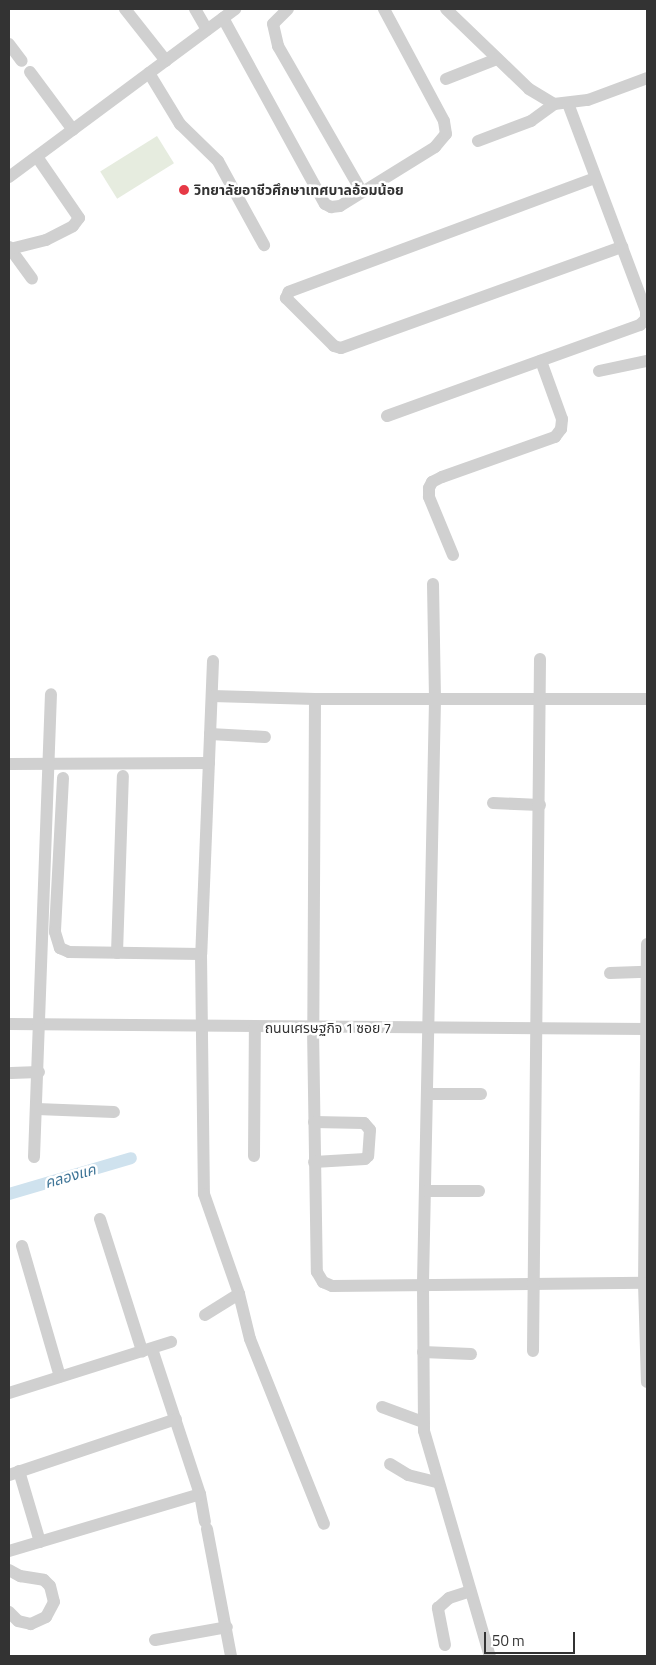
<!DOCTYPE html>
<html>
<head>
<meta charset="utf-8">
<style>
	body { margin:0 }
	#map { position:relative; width:656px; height:1665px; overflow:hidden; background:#fff; font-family:"Titillium Web","Noto Sans Thai",sans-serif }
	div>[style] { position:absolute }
	.green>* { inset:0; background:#e6ecdf; transform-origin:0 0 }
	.canal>* { height:12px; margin:-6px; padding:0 6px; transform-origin:6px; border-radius:6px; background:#cfe2ee }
	.minor>* { height:12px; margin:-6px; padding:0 6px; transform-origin:6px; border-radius:6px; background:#d0d0d0 }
	.dots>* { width:14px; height:14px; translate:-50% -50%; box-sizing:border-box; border:2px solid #fff; border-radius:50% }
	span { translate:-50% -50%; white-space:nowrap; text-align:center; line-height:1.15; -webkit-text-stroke:5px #fff; paint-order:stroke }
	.poi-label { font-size:14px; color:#333; font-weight:700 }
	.left { translate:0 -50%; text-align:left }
	.street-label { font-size:14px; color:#333 }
	.water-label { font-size:15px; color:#3f7597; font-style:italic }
	.frame { position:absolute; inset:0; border:10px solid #333; pointer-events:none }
	.scale { position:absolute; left:484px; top:1632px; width:91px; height:22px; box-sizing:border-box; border:2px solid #333; border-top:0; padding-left:6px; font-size:15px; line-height:18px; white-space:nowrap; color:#333; -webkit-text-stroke:4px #fff; paint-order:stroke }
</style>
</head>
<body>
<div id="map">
	<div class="green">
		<i style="left:157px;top:136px;width:32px;height:67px;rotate:58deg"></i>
	</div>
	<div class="canal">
		<i style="left:9px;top:1194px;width:127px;rotate:-16.4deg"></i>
	</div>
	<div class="minor">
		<i style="left:125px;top:9px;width:66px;rotate:51.7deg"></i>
		<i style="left:195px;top:9px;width:24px;rotate:60deg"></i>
		<i style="left:288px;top:9px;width:21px;rotate:135deg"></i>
		<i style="left:273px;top:24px;width:23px;rotate:77deg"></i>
		<i style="left:278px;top:46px;width:168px;rotate:60.1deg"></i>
		<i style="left:446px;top:9px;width:115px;rotate:43.9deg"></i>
		<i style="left:529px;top:89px;width:29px;rotate:31deg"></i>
		<i style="left:554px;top:104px;width:34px;rotate:-7deg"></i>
		<i style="left:588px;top:100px;width:63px;rotate:-20.4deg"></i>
		<i style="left:223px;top:18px;width:212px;rotate:61.3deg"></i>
		<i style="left:325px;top:204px;width:7px;rotate:27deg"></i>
		<i style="left:331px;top:207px;width:9px;rotate:-6deg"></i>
		<i style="left:340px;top:206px;width:112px;rotate:-31.8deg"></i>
		<i style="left:435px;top:147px;width:17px;rotate:-50deg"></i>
		<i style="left:446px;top:134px;width:13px;rotate:-99deg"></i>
		<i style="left:444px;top:121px;width:127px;rotate:-118.2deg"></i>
		<i style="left:9px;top:44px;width:21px;rotate:53deg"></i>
		<i style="left:30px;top:72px;width:72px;rotate:53.4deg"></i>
		<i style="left:149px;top:73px;width:60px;rotate:58.7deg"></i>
		<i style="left:180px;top:124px;width:53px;rotate:44.2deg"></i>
		<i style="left:218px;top:161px;width:96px;rotate:61.3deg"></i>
		<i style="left:446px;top:79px;width:55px;rotate:-21.4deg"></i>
		<i style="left:478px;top:141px;width:57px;rotate:-20.7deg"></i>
		<i style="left:531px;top:121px;width:29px;rotate:-36deg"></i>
		<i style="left:9px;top:177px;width:282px;rotate:-36.6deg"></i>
		<i style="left:595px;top:178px;width:327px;rotate:159.6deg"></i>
		<i style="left:289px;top:292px;width:7px;rotate:117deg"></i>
		<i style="left:286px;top:298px;width:68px;rotate:45deg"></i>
		<i style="left:334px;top:346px;width:7px;rotate:16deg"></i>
		<i style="left:341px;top:348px;width:299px;rotate:-19.8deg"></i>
		<i style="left:9px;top:247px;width:39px;rotate:54deg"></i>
		<i style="left:10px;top:249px;width:37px;rotate:-14deg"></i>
		<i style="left:46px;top:240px;width:30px;rotate:-27deg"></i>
		<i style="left:73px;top:226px;width:10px;rotate:-53deg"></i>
		<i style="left:79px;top:218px;width:74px;rotate:-124.5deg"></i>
		<i style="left:599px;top:371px;width:49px;rotate:-11.8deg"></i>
		<i style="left:387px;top:416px;width:269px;rotate:-19.8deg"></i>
		<i style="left:640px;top:325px;width:8px;rotate:-45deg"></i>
		<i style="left:646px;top:319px;width:8px;rotate:-90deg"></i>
		<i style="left:646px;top:311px;width:221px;rotate:-110.6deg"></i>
		<i style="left:453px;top:555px;width:63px;rotate:-112.5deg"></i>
		<i style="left:429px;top:497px;width:9px;rotate:-90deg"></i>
		<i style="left:429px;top:488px;width:7px;rotate:-63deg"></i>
		<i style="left:432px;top:482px;width:11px;rotate:-27deg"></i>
		<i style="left:442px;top:477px;width:120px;rotate:-19.5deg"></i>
		<i style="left:555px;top:437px;width:10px;rotate:-53deg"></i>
		<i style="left:561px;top:429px;width:10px;rotate:-84deg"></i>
		<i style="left:562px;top:419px;width:62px;rotate:-109.9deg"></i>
		<i style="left:433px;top:584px;width:116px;rotate:89deg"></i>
		<i style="left:435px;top:700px;width:585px;rotate:91.18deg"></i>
		<i style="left:423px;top:1285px;width:146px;rotate:89.6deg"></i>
		<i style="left:424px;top:1431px;width:234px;rotate:73.7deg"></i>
		<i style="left:213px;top:661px;width:293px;rotate:92.3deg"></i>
		<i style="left:201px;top:954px;width:240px;rotate:89.3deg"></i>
		<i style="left:204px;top:1194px;width:106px;rotate:70.7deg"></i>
		<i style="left:239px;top:1294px;width:46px;rotate:76.3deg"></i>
		<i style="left:250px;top:1339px;width:199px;rotate:68.2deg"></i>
		<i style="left:212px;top:696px;width:103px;rotate:1.7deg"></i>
		<i style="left:315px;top:699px;width:332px"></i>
		<i style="left:315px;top:699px;width:329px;rotate:90.3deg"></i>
		<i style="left:313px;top:1028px;width:244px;rotate:89.1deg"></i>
		<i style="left:317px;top:1272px;width:12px;rotate:59deg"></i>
		<i style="left:323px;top:1282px;width:10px;rotate:24deg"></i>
		<i style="left:332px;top:1286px;width:312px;rotate:-0.6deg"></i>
		<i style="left:210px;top:734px;width:55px;rotate:3.1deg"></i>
		<i style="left:9px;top:764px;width:200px;rotate:-0.3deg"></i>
		<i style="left:63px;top:778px;width:154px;rotate:93deg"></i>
		<i style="left:55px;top:932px;width:17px;rotate:73deg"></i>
		<i style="left:60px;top:948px;width:10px;rotate:24deg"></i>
		<i style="left:69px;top:952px;width:132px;rotate:0.9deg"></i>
		<i style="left:493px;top:803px;width:47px;rotate:2.4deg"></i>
		<i style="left:647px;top:944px;width:339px;rotate:90.5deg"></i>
		<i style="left:644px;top:1283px;width:99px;rotate:88.3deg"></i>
		<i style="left:117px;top:953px;width:177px;rotate:-88.1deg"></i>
		<i style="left:610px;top:973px;width:36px;rotate:-2deg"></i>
		<i style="left:9px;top:1024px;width:638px;rotate:0.45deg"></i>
		<i style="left:11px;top:1073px;width:28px;rotate:-2deg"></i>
		<i style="left:427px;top:1094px;width:54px"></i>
		<i style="left:37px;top:1109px;width:77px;rotate:2.2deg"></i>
		<i style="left:314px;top:1122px;width:50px;rotate:1.1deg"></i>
		<i style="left:364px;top:1123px;width:9px;rotate:49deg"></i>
		<i style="left:370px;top:1130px;width:26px;rotate:94deg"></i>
		<i style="left:368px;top:1156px;width:4px;rotate:135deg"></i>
		<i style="left:365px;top:1159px;width:51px;rotate:176.6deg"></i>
		<i style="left:254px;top:1156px;width:128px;rotate:-89.6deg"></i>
		<i style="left:34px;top:1157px;width:463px;rotate:-87.9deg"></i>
		<i style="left:425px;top:1191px;width:54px"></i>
		<i style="left:100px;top:1219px;width:139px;rotate:72.3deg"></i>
		<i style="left:22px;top:1246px;width:136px;rotate:73.8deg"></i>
		<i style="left:205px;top:1315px;width:40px;rotate:-32deg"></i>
		<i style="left:152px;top:1349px;width:153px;rotate:71.7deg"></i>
		<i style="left:200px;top:1494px;width:28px;rotate:80deg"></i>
		<i style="left:533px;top:1351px;width:692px;rotate:-89.42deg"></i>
		<i style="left:423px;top:1352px;width:48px;rotate:2.4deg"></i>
		<i style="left:9px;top:1393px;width:170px;rotate:-17.5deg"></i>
		<i style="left:382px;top:1407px;width:44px;rotate:20.1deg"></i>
		<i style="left:390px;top:1464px;width:21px;rotate:31deg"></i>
		<i style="left:408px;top:1475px;width:30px;rotate:14deg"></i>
		<i style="left:19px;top:1471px;width:74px;rotate:73.5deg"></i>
		<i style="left:9px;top:1475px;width:176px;rotate:-18.5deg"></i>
		<i style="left:207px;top:1529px;width:129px;rotate:79.3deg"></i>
		<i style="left:9px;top:1551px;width:199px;rotate:-16.6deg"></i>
		<i style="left:9px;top:1570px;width:13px;rotate:29deg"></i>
		<i style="left:20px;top:1576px;width:24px;rotate:9deg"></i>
		<i style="left:44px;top:1580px;width:8px;rotate:45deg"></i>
		<i style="left:50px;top:1586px;width:16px;rotate:76deg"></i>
		<i style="left:54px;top:1602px;width:17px;rotate:118deg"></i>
		<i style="left:46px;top:1617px;width:17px;rotate:155deg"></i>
		<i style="left:31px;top:1624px;width:13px;rotate:-167deg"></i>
		<i style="left:18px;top:1621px;width:13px;rotate:-135deg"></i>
		<i style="left:155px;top:1640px;width:73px;rotate:-10.2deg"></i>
		<i style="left:445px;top:1645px;width:38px;rotate:-101deg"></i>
		<i style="left:438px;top:1608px;width:15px;rotate:-42deg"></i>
		<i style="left:449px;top:1598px;width:22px;rotate:-18deg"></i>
	</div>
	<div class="dots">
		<i style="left:184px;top:190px;background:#e63946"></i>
	</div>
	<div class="poi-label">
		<span class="left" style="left:194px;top:190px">วิทยาลัยอาชีวศึกษาเทศบาลอ้อมน้อย</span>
	</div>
	<div class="street-label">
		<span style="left:328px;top:1028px">ถนนเศรษฐกิจ 1 ซอย 7</span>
	</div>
	<div class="water-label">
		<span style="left:70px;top:1176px;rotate:-16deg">คลองแค</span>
	</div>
	<div class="frame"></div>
	<div class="scale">50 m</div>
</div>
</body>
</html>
